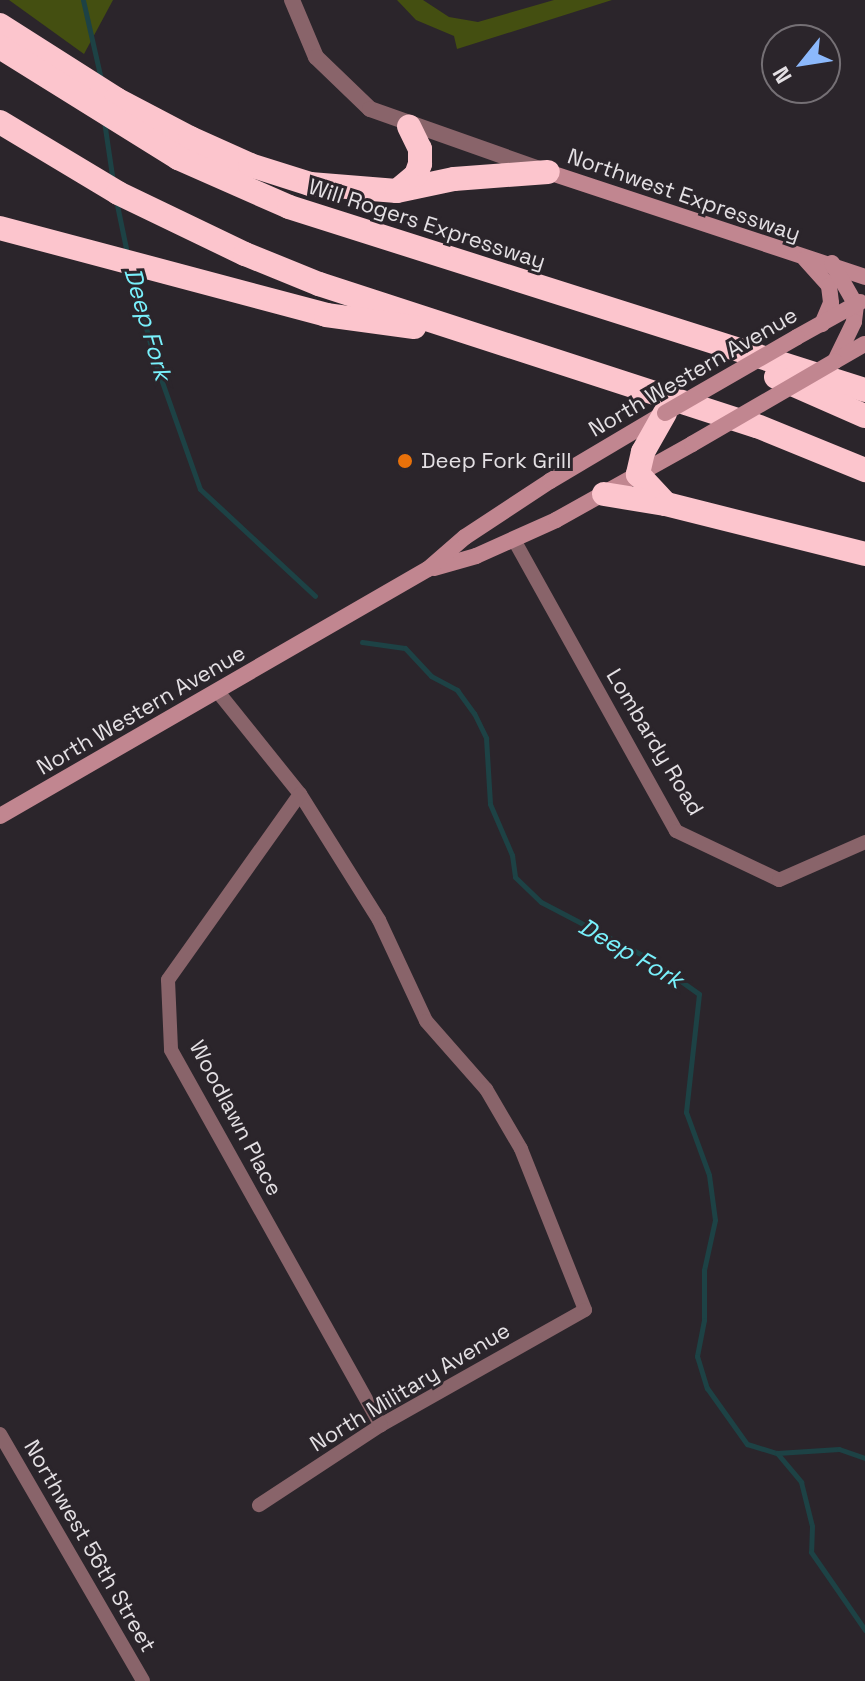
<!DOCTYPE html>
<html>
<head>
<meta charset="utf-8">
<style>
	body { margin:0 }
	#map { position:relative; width:865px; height:1681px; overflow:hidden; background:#2b252b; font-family:"Space Grotesk",sans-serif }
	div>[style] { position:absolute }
	.green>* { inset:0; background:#444f11 }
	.stream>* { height:5px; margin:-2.5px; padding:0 2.5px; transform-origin:2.5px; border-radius:2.5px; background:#1d4245 }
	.minor>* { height:14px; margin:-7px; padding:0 7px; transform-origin:7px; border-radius:7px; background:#89646a }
	.tertiary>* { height:16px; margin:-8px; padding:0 8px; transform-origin:8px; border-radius:8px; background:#89646a }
	.secondary>* { height:16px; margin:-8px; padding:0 8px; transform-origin:8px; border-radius:8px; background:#c18690 }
	.motorway>* { height:24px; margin:-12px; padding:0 12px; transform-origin:12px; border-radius:12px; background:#fcc5cd }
	.secondary-bridge>* { height:16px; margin:-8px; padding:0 8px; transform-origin:8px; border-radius:8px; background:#c18690 }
	.dots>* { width:22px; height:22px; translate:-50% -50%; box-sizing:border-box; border:4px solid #2b252b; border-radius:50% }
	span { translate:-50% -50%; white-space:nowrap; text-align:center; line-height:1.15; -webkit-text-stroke:6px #2b252b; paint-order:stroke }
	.street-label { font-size:22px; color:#e4e0e4 }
	.poi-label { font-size:22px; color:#e4e0e4 }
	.left { translate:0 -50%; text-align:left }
	.water-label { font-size:24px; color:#79f1fc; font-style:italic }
	.north { position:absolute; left:761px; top:24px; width:80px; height:80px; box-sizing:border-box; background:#2b252b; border:2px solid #757075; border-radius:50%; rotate:240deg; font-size:22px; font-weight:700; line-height:32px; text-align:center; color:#e4e0e4 }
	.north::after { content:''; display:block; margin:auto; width:28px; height:36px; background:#8cb9fc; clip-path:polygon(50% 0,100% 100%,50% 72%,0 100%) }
</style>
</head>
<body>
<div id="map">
	<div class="green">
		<i style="clip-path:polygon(9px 0,113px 0,84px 54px)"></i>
		<i style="clip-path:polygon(397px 0,423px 0,449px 17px,478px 22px,554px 0,612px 0,457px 49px,454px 36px,416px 20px)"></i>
	</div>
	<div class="stream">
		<i style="left:83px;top:0;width:81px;rotate:77.2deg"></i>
		<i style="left:104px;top:121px;width:62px;rotate:81.6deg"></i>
		<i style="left:116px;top:200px;width:54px;rotate:78.3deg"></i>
		<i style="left:131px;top:270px;width:95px;rotate:75.4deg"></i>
		<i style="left:155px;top:362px;width:135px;rotate:70.5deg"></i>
		<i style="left:200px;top:489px;width:157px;rotate:42.9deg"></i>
		<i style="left:362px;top:642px;width:43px;rotate:7.9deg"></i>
		<i style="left:405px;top:648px;width:38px;rotate:47deg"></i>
		<i style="left:431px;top:676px;width:30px;rotate:28deg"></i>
		<i style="left:457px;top:690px;width:29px;rotate:54deg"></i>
		<i style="left:474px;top:713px;width:28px;rotate:64deg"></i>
		<i style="left:486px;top:738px;width:66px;rotate:86.5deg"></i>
		<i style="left:490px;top:804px;width:56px;rotate:66.7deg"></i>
		<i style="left:512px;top:855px;width:22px;rotate:82deg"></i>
		<i style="left:515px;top:877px;width:36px;rotate:44deg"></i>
		<i style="left:541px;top:902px;width:123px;rotate:27.6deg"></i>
		<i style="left:650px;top:959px;width:60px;rotate:35.5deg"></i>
		<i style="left:699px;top:994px;width:119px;rotate:96.3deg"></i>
		<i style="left:686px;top:1112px;width:67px;rotate:69.9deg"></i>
		<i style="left:709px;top:1175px;width:45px;rotate:82.4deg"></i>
		<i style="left:715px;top:1220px;width:51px;rotate:102.4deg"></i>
		<i style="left:704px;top:1270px;width:50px;rotate:90deg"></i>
		<i style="left:704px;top:1320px;width:37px;rotate:101deg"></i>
		<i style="left:697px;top:1356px;width:34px;rotate:73deg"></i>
		<i style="left:707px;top:1388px;width:69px;rotate:54.5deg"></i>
		<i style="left:747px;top:1444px;width:31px;rotate:17deg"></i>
		<i style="left:777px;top:1453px;width:38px;rotate:50deg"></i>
		<i style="left:801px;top:1482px;width:45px;rotate:76deg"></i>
		<i style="left:812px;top:1526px;width:26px;rotate:92deg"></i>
		<i style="left:811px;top:1552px;width:95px;rotate:55.3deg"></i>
		<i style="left:777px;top:1453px;width:62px;rotate:-3.7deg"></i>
		<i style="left:839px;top:1449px;width:28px;rotate:19deg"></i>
	</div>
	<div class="minor">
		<i style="left:514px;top:540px;width:333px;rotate:60.9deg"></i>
		<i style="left:676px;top:831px;width:114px;rotate:25.4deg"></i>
		<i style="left:779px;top:880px;width:94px;rotate:-23.8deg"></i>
		<i style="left:218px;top:692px;width:131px;rotate:51.2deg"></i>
		<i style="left:300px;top:794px;width:149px;rotate:57.9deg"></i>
		<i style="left:379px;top:920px;width:111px;rotate:65deg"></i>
		<i style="left:426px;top:1021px;width:91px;rotate:48.6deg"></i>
		<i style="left:486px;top:1089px;width:69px;rotate:59.7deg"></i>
		<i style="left:521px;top:1149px;width:173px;rotate:68.3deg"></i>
		<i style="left:585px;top:1310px;width:234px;rotate:150.6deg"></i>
		<i style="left:381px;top:1425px;width:146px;rotate:146.7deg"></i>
		<i style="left:300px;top:794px;width:228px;rotate:125.4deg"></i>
		<i style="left:168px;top:980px;width:70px;rotate:87.5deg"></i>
		<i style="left:171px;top:1050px;width:430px;rotate:60.8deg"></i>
		<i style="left:0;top:1434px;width:285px;rotate:59.9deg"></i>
	</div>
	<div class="tertiary">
		<i style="left:292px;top:0;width:62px;rotate:67.2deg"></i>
		<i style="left:316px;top:57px;width:75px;rotate:43.9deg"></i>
		<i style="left:370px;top:109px;width:179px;rotate:19.5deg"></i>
	</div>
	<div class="secondary">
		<i style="left:548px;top:172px;width:334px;rotate:18.3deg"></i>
		<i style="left:805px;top:259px;width:36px;rotate:48deg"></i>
		<i style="left:829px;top:286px;width:17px;rotate:83deg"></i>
		<i style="left:831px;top:303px;width:23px;rotate:113deg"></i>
		<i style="left:832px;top:263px;width:48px;rotate:60.3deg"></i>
		<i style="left:856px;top:305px;width:17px;rotate:97deg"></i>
		<i style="left:854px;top:322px;width:43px;rotate:116deg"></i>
		<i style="left:797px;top:337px;width:72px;rotate:-29.1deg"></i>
		<i style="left:835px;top:361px;width:34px;rotate:-30deg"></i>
		<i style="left:434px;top:568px;width:44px;rotate:-15.9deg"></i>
		<i style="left:476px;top:556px;width:88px;rotate:-24.2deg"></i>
		<i style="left:556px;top:520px;width:156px;rotate:-29.2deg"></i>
		<i style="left:0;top:816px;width:494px;rotate:-30deg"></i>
		<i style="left:428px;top:569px;width:49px;rotate:-40.9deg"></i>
		<i style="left:465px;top:537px;width:102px;rotate:-33.4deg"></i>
		<i style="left:550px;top:481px;width:131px;rotate:-30.7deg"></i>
	</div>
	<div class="motorway">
		<i style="left:0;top:25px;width:138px;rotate:32.5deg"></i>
		<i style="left:116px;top:99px;width:84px;rotate:27.8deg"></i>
		<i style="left:190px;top:138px;width:66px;rotate:24.2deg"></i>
		<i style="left:250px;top:165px;width:63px;rotate:17.6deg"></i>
		<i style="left:310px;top:184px;width:87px;rotate:4.6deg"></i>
		<i style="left:397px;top:191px;width:58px;rotate:-11.9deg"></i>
		<i style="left:454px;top:179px;width:94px;rotate:-4.3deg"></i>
		<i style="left:0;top:47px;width:210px;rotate:31.9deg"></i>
		<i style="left:178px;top:158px;width:121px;rotate:23.8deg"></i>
		<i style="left:289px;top:207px;width:604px;rotate:17.63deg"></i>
		<i style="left:0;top:122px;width:138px;rotate:31deg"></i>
		<i style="left:118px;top:193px;width:141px;rotate:25.7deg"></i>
		<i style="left:245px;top:254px;width:80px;rotate:22.1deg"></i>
		<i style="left:319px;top:284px;width:460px;rotate:18deg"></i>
		<i style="left:757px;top:426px;width:117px;rotate:22.2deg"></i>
		<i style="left:397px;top:191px;width:25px;rotate:-40deg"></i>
		<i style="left:416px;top:175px;width:12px;rotate:-70deg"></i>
		<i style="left:420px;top:164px;width:15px;rotate:-90deg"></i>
		<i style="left:420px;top:149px;width:25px;rotate:-116deg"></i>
		<i style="left:0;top:228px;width:337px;rotate:14.9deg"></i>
		<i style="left:326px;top:315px;width:89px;rotate:7.8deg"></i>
		<i style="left:776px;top:377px;width:97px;rotate:23.7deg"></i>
		<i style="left:665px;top:413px;width:45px;rotate:119.4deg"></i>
		<i style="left:643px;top:452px;width:23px;rotate:103deg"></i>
		<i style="left:638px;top:474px;width:41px;rotate:47deg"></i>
		<i style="left:604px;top:494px;width:63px;rotate:9.2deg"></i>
		<i style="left:666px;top:504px;width:205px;rotate:14.1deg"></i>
	</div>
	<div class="secondary-bridge">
		<i style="left:665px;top:413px;width:152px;rotate:-29.9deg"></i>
		<i style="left:692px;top:444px;width:165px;rotate:-30.1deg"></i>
	</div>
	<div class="dots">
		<i style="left:405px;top:461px;background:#e8710a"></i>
	</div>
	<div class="street-label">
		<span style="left:684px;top:195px;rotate:19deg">Northwest Expressway</span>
		<span style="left:427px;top:224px;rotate:18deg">Will Rogers Expressway</span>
		<span style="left:693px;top:372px;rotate:-30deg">North Western Avenue</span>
		<span style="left:141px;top:710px;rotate:-30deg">North Western Avenue</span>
		<span style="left:655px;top:742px;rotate:59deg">Lombardy Road</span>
		<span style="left:236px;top:1118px;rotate:62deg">Woodlawn Place</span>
		<span style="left:410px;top:1387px;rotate:-31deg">North Military Avenue</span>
		<span style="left:90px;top:1546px;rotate:60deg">Northwest 56th Street</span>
	</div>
	<div class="poi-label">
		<span class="left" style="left:421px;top:461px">Deep Fork Grill</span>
	</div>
	<div class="water-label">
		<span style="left:148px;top:324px;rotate:74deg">Deep Fork</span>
		<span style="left:631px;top:953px;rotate:30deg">Deep Fork</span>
	</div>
	<div class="north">N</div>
</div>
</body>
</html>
